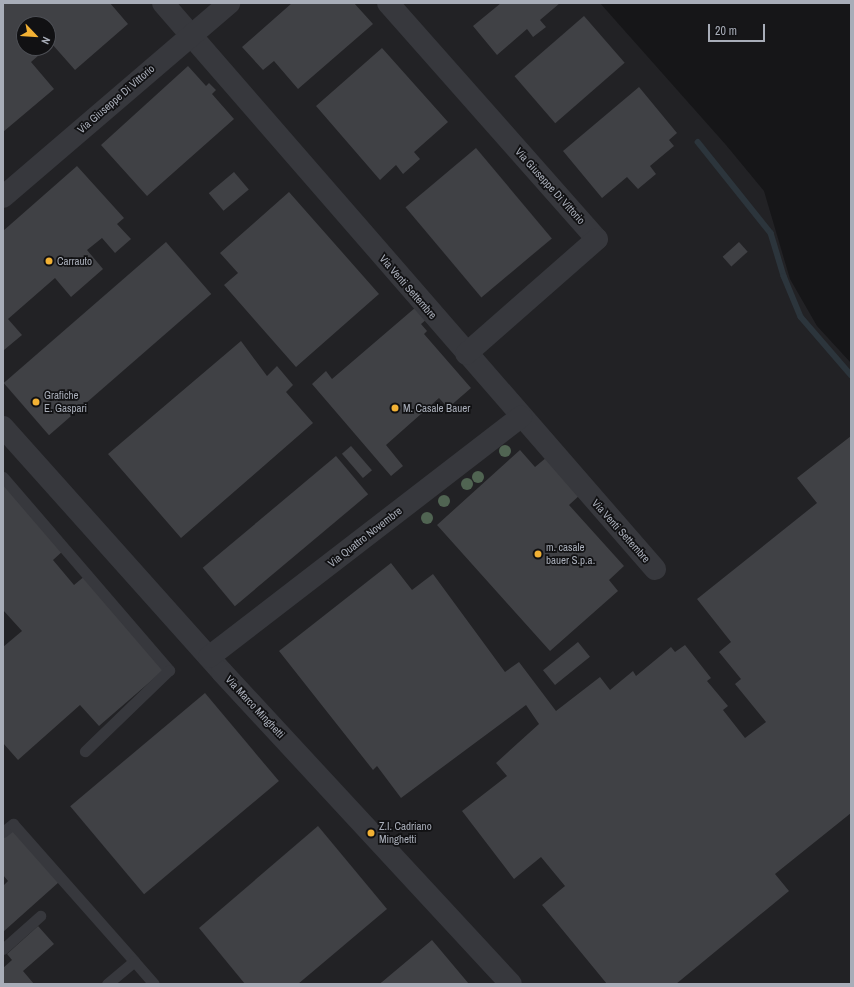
<!DOCTYPE html>
<html>
<head>
<meta charset="utf-8">
<style>
	body { margin:0 }
	#map { position:relative; width:854px; height:987px; overflow:hidden; background:#161618; font-family:"Archivo Narrow",sans-serif }
	div>[style] { position:absolute }
	.built>* { inset:0; background:#222225 }
	.stream>* { height:5.5px; margin:-2.75px; padding:0 2.75px; transform-origin:2.75px; border-radius:2.75px; background:#2c353c }
	.building>* { inset:0; background:#404145; transform-origin:0 0 }
	.service>* { height:11px; margin:-5.5px; padding:0 5.5px; transform-origin:5.5px; border-radius:5.5px; background:#37383d }
	.minor>* { height:22px; margin:-11px; padding:0 11px; transform-origin:11px; border-radius:11px; background:#37383d }
	.trees>* { width:12px; height:12px; margin:-6px; border-radius:50%; background:#506452 }
	.dots>* { width:11px; height:11px; translate:-50% -50%; box-sizing:border-box; border:2px solid #111113; border-radius:50% }
	span { translate:-50% -50%; white-space:nowrap; text-align:center; line-height:1.15; -webkit-text-stroke:3.5px #111113; paint-order:stroke }
	.street-label { font-size:11px; color:#a8adb8 }
	.poi-label { font-size:11px; color:#a8adb8 }
	.left { translate:0 -50%; text-align:left }
	.frame { position:absolute; inset:0; border:4px solid #a8adb8; pointer-events:none }
	.north { position:absolute; left:16px; top:16px; width:40px; height:40px; box-sizing:border-box; background:#111113; border:1px solid #4d4f55; border-radius:50%; rotate:115deg; font-size:11px; font-weight:700; line-height:16px; text-align:center; color:#a8adb8 }
	.north::after { content:''; display:block; margin:auto; width:14px; height:18px; background:#f2b134; clip-path:polygon(50% 0,100% 100%,50% 72%,0 100%) }
	.scale { position:absolute; left:708px; top:24px; width:57px; height:18px; box-sizing:border-box; border:2px solid #a8adb8; border-top:0; padding-left:5px; font-size:12px; line-height:14px; white-space:nowrap; color:#a8adb8; -webkit-text-stroke:3px #111113; paint-order:stroke }
</style>
</head>
<body>
<div id="map">
	<div class="built">
		<i style="clip-path:polygon(evenodd,3px 3px,600px 3px,726px 145px,764px 191px,790px 279px,817px 326px,851px 363px,851px 984px,3px 984px,3px 3px,24px 24px,48px 24px,48px 48px,24px 48px,24px 24px)"></i>
	</div>
	<div class="stream">
		<i style="left:698px;top:142px;width:117px;rotate:51.3deg"></i>
		<i style="left:771px;top:233px;width:45px;rotate:73.2deg"></i>
		<i style="left:784px;top:276px;width:44px;rotate:67.5deg"></i>
		<i style="left:801px;top:317px;width:77px;rotate:49.2deg"></i>
	</div>
	<div class="building">
		<i style="clip-path:polygon(3px 3px,110px 3px,128px 24px,75px 70px,52px 44px,48px 47px,48px 24px,24px 24px,24px 48px,47px 48px,31px 62px,54px 89px,3px 132px)"></i>
		<i style="clip-path:polygon(292px 3px,354px 3px,373px 24px,298px 89px,274px 61px,263px 70px,242px 47px)"></i>
		<i style="clip-path:polygon(501px 3px,560px 3px,540px 20px,546px 27px,533px 37px,527px 29px,497px 55px,473px 26px)"></i>
		<i style="left:584px;top:16px;width:62px;height:92px;rotate:49deg"></i>
		<i style="clip-path:polygon(382px 48px,448px 122px,414px 152px,420px 159px,403px 174px,396px 165px,380px 180px,316px 106px)"></i>
		<i style="clip-path:polygon(188px 66px,206px 86px,209px 83px,216px 90px,212px 94px,234px 119px,147px 196px,101px 145px)"></i>
		<i style="clip-path:polygon(639px 87px,677px 133px,669px 140px,674px 146px,650px 166px,656px 174px,638px 189px,627px 177px,602px 198px,563px 151px)"></i>
		<i style="left:476px;top:148px;width:118px;height:92px;rotate:50deg"></i>
		<i style="clip-path:polygon(77px 166px,124px 218px,117px 224px,131px 239px,115px 253px,102px 238px,87px 250px,103px 269px,71px 297px,55px 278px,8px 319px,22px 335px,4px 350px,3px 231px)"></i>
		<i style="left:234px;top:172px;width:23px;height:33px;rotate:50deg"></i>
		<i style="clip-path:polygon(289px 192px,379px 294px,296px 367px,224px 285px,238px 273px,220px 253px)"></i>
		<i style="left:166px;top:242px;width:69px;height:215px;rotate:49deg"></i>
		<i style="left:739px;top:242px;width:13px;height:22px;rotate:48deg"></i>
		<i style="clip-path:polygon(416px 307px,427px 319px,421px 324px,427px 331px,424px 334px,471px 388px,448px 408px,439px 398px,386px 445px,403px 466px,391px 476px,312px 384px,326px 371px,332px 379px)"></i>
		<i style="clip-path:polygon(241px 341px,267px 376px,277px 366px,293px 385px,286px 392px,313px 423px,181px 538px,108px 454px)"></i>
		<i style="clip-path:polygon(851px 436px,851px 813px,775px 874px,789px 891px,676px 984px,607px 984px,542px 905px,565px 886px,541px 857px,514px 879px,462px 811px,507px 776px,496px 763px,539px 724px,526px 705px,401px 798px,377px 766px,373px 770px,279px 651px,391px 563px,412px 590px,433px 574px,505px 672px,519px 662px,556px 711px,600px 677px,610px 690px,633px 671px,636px 676px,671px 647px,675px 652px,685px 645px,711px 678px,707px 681px,728px 706px,723px 710px,745px 738px,766px 722px,735px 684px,741px 679px,719px 652px,731px 642px,697px 599px,817px 503px,797px 478px)"></i>
		<i style="left:351px;top:446px;width:32px;height:12px;rotate:49deg"></i>
		<i style="clip-path:polygon(520px 450px,535px 467px,547px 457px,581px 494px,569px 505px,624px 566px,609px 580px,618px 591px,550px 651px,437px 525px)"></i>
		<i style="left:336px;top:456px;width:50px;height:174px;rotate:50deg"></i>
		<i style="clip-path:polygon(3px 480px,64px 550px,53px 560px,74px 585px,86px 575px,166px 668px,99px 726px,80px 705px,18px 760px,3px 743px,3px 647px,22px 631px,3px 610px)"></i>
		<i style="left:578px;top:642px;width:19px;height:45px;rotate:51deg"></i>
		<i style="left:205px;top:693px;width:115px;height:176px;rotate:50deg"></i>
		<i style="clip-path:polygon(318px 826px,387px 909px,298px 984px,245px 984px,199px 928px)"></i>
		<i style="clip-path:polygon(11px 828px,59px 882px,3px 932px,3px 886px,8px 881px,3px 875px,3px 835px)"></i>
		<i style="clip-path:polygon(38px 926px,54px 944px,23px 971px,34px 984px,3px 984px,3px 968px,12px 960px,7px 954px)"></i>
		<i style="clip-path:polygon(432px 940px,469px 984px,379px 984px,382px 982px)"></i>
	</div>
	<div class="service">
		<i style="left:3px;top:477px;width:255px;rotate:49.3deg"></i>
		<i style="left:169px;top:670px;width:117px;rotate:136deg"></i>
		<i style="left:3px;top:832px;width:13px;rotate:-39deg"></i>
		<i style="left:13px;top:824px;width:183px;rotate:48.5deg"></i>
		<i style="left:3px;top:949px;width:50px;rotate:-41.7deg"></i>
		<i style="left:107px;top:984px;width:35px;rotate:-40deg"></i>
		<i style="left:134px;top:961px;width:30px;rotate:49deg"></i>
	</div>
	<div class="minor">
		<i style="left:163px;top:3px;width:750px;rotate:49deg"></i>
		<i style="left:388px;top:3px;width:315px;rotate:48.5deg"></i>
		<i style="left:597px;top:239px;width:174px;rotate:138.7deg"></i>
		<i style="left:3px;top:197px;width:298px;rotate:-40.6deg"></i>
		<i style="left:3px;top:427px;width:329px;rotate:48.2deg"></i>
		<i style="left:222px;top:672px;width:425px;rotate:47.2deg"></i>
		<i style="left:209px;top:657px;width:394px;rotate:-37.6deg"></i>
	</div>
	<div class="trees">
		<i style="left:505px;top:451px"></i>
		<i style="left:478px;top:477px"></i>
		<i style="left:467px;top:484px"></i>
		<i style="left:444px;top:501px"></i>
		<i style="left:427px;top:518px"></i>
	</div>
	<div class="dots">
		<i style="left:49px;top:261px;background:#f2b134"></i>
		<i style="left:36px;top:402px;background:#f2b134"></i>
		<i style="left:395px;top:408px;background:#f2b134"></i>
		<i style="left:538px;top:554px;background:#f2b134"></i>
		<i style="left:371px;top:833px;background:#f2b134"></i>
	</div>
	<div class="street-label">
		<span style="left:116px;top:99px;rotate:-41deg">Via Giuseppe Di Vittorio</span>
		<span style="left:550px;top:186px;rotate:48deg">Via Giuseppe Di Vittorio</span>
		<span style="left:408px;top:287px;rotate:49deg">Via Venti Settembre</span>
		<span style="left:621px;top:531px;rotate:48deg">Via Venti Settembre</span>
		<span style="left:365px;top:537px;rotate:-38deg">Via Quattro Novembre</span>
		<span style="left:255px;top:707px;rotate:47deg">Via Marco Minghetti</span>
	</div>
	<div class="poi-label">
		<span class="left" style="left:57px;top:261px">Carrauto</span>
		<span class="left" style="left:44px;top:402px">Grafiche<br>E. Gaspari</span>
		<span class="left" style="left:403px;top:408px">M. Casale Bauer</span>
		<span class="left" style="left:546px;top:554px">m. casale<br>bauer S.p.a.</span>
		<span class="left" style="left:379px;top:833px">Z.I. Cadriano<br>Minghetti</span>
	</div>
	<div class="frame"></div>
	<div class="north">N</div>
	<div class="scale">20 m</div>
</div>
</body>
</html>
